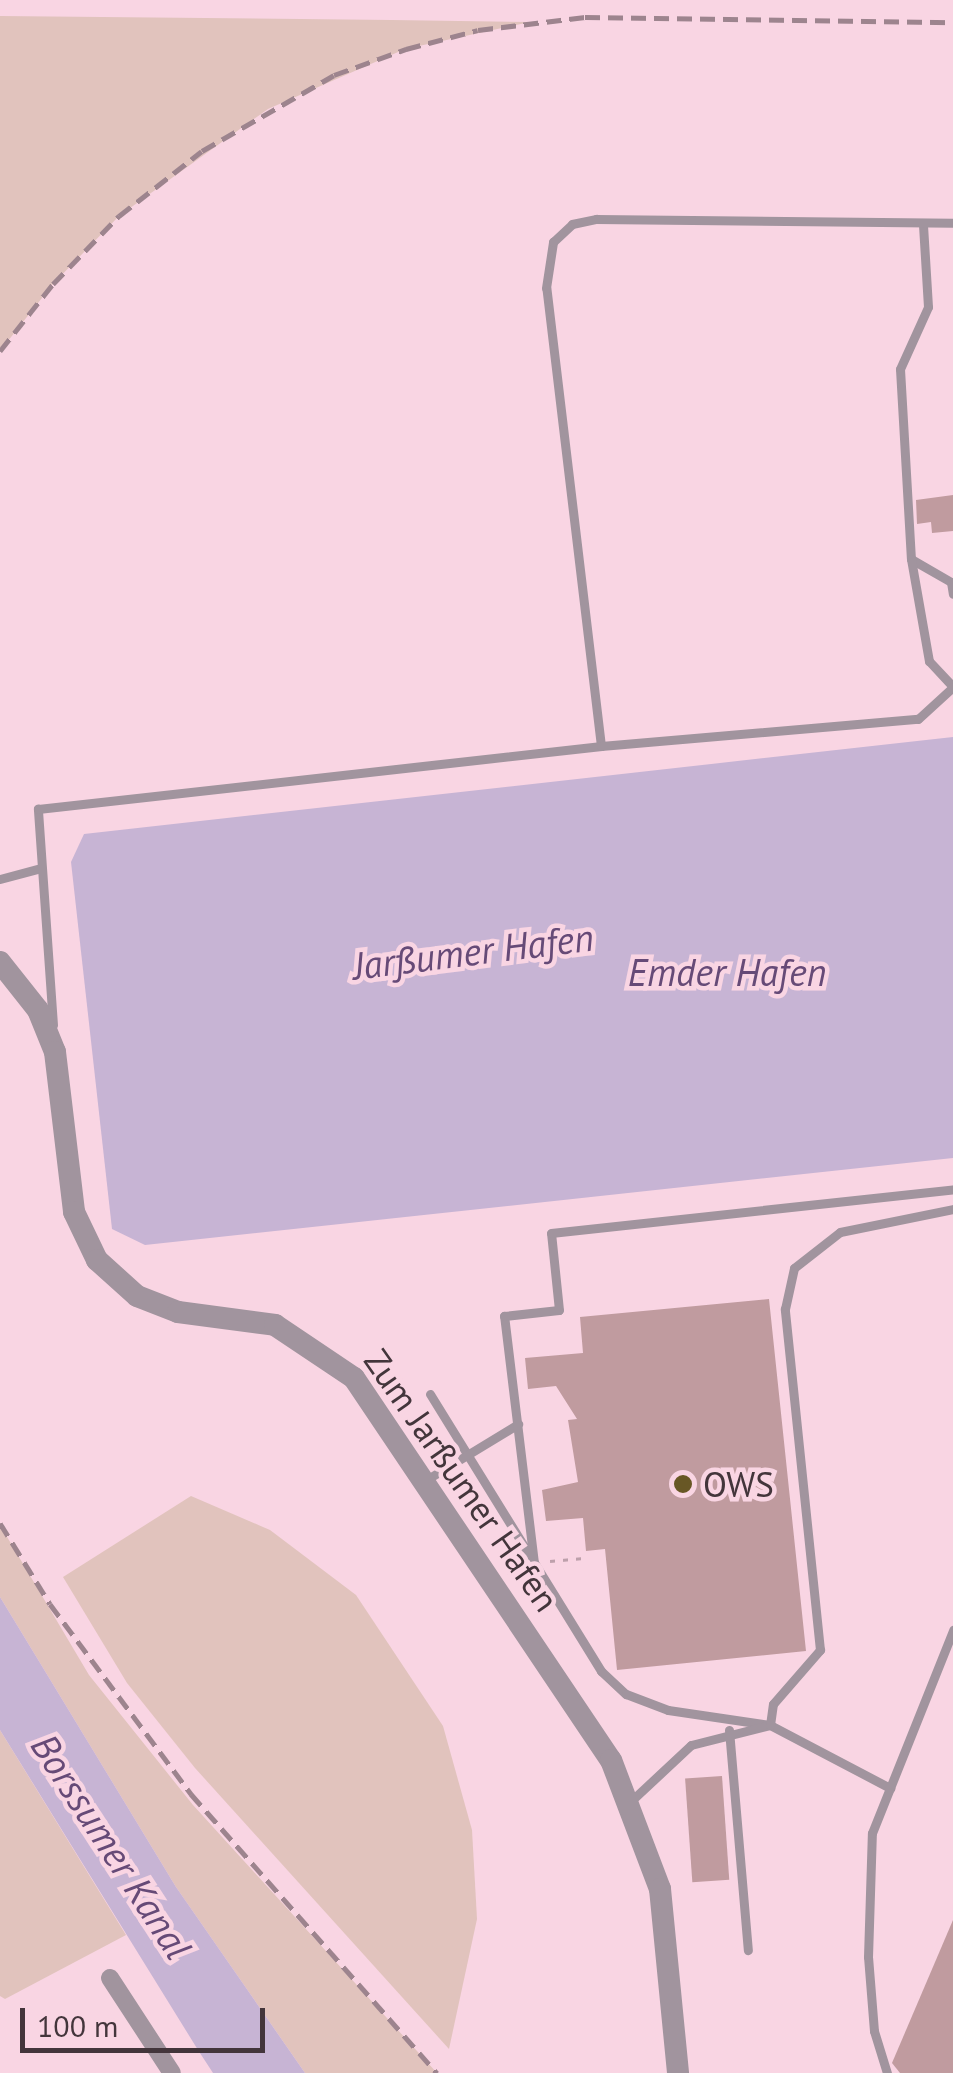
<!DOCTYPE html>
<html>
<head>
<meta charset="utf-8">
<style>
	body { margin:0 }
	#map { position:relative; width:953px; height:2073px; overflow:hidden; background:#f9d5e3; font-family:"PT Sans",sans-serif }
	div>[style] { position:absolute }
	.green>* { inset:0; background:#e1c3bd }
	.water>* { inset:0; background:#c7b4d4 }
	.building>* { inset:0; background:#c09b9f; transform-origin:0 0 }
	.path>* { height:2.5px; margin-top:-1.25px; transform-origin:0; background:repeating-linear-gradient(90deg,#bda0ab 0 5px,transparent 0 13px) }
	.service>* { height:9px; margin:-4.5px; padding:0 4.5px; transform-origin:4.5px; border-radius:4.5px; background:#a1949e }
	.minor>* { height:18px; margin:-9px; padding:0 9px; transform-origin:9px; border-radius:9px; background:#a1949e }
	.tertiary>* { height:22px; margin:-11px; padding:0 11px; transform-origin:11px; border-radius:11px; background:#a1949e }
	.rail>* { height:5px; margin-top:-2.5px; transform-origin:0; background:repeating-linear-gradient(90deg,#9d848e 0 15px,transparent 0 23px) }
	.dots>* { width:28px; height:28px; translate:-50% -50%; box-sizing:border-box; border:5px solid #f9d5e3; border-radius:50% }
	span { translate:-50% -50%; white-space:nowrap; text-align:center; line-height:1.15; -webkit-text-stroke:9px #f9d5e3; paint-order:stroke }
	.street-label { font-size:35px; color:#43353b }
	.poi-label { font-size:35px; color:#43353b }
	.left { translate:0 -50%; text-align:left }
	.water-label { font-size:38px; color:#664a77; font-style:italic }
	.scale { position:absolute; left:20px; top:2008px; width:245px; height:45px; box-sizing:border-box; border:5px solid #43353b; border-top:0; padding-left:12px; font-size:30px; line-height:35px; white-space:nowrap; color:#43353b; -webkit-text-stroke:8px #f9d5e3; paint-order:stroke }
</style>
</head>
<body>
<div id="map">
	<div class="green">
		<i style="clip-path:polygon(0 16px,392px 20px,530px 22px,405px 49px,268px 109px,119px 216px,53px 284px,0 351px)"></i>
		<i style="clip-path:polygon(191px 1496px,270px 1530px,356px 1595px,443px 1726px,472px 1830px,477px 1919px,449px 2049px,195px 1768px,127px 1683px,63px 1577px)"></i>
		<i style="clip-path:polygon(0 1525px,89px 1675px,193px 1805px,437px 2073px,305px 2073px,176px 1887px,0 1597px)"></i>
		<i style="clip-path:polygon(0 1730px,126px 1935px,5px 1999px,0 1996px)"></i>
	</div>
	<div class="water">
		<i style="clip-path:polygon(953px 737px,953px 1158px,145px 1245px,112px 1229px,71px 862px,84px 834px)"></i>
		<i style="clip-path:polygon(0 1597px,176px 1887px,305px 2073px,213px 2073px,198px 2050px,0 1730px)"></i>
	</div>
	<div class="building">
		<i style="clip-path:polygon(953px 495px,953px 531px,932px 533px,931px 522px,917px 524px,916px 500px)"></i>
		<i style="clip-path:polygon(769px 1299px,806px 1651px,617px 1670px,605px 1549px,586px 1551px,583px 1518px,546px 1521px,542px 1490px,578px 1482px,568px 1420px,577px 1419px,556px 1386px,528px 1389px,525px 1358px,583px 1353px,580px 1317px)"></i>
		<i style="left:722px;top:1776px;width:104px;height:37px;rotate:86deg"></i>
		<i style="clip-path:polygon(953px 1920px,953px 2073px,900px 2073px,892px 2063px)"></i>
	</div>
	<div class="path">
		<i style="left:550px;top:1561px;width:34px;rotate:-5deg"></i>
		<i style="left:507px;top:1574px;width:17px;rotate:-24deg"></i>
	</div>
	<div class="service">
		<i style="left:923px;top:225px;width:82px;rotate:86.5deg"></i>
		<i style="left:928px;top:307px;width:68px;rotate:114.3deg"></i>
		<i style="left:900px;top:369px;width:190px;rotate:86.7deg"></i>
		<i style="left:911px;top:559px;width:46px;rotate:29.9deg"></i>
		<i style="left:951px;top:582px;width:12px;rotate:81deg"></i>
		<i style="left:911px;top:559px;width:104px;rotate:80deg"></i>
		<i style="left:929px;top:661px;width:35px;rotate:47deg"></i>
		<i style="left:601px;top:746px;width:461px;rotate:-96.8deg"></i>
		<i style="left:546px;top:288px;width:47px;rotate:-81.3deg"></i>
		<i style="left:553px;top:242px;width:26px;rotate:-43deg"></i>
		<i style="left:572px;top:224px;width:25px;rotate:-12deg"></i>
		<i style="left:596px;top:219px;width:357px;rotate:0.6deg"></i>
		<i style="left:0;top:879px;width:42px;rotate:-15deg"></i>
		<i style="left:53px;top:1025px;width:217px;rotate:-94deg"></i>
		<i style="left:38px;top:809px;width:567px;rotate:-6.38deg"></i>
		<i style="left:601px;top:746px;width:318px;rotate:-4.9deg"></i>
		<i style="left:918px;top:719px;width:47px;rotate:-42.4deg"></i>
		<i style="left:430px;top:1394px;width:326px;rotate:58.3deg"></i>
		<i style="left:601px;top:1671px;width:34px;rotate:43deg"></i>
		<i style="left:626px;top:1694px;width:45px;rotate:20.9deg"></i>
		<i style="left:668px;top:1710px;width:103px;rotate:8.4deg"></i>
		<i style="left:770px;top:1725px;width:136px;rotate:27.7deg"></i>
		<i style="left:426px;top:1480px;width:108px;rotate:-31.3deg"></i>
		<i style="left:534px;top:1563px;width:249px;rotate:-96.9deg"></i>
		<i style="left:504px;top:1316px;width:55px;rotate:-6.2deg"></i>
		<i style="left:559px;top:1310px;width:77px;rotate:-95.9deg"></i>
		<i style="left:551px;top:1233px;width:404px;rotate:-6.2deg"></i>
		<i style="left:729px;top:1730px;width:221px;rotate:85.1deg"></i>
		<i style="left:631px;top:1801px;width:82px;rotate:-43deg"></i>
		<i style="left:691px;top:1745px;width:81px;rotate:-14.2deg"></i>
		<i style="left:770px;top:1725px;width:21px;rotate:-82deg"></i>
		<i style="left:773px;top:1704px;width:72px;rotate:-49deg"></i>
		<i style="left:820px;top:1650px;width:343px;rotate:-95.9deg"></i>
		<i style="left:785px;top:1309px;width:42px;rotate:-77.6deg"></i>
		<i style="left:794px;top:1268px;width:58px;rotate:-38deg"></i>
		<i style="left:840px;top:1232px;width:115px;rotate:-11.5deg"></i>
		<i style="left:887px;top:2073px;width:44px;rotate:-107.2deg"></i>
		<i style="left:874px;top:2031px;width:74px;rotate:-94.6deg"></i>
		<i style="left:868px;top:1957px;width:124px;rotate:-88.2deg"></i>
		<i style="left:872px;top:1833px;width:219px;rotate:-68.2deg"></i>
	</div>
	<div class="minor">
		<i style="left:110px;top:1978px;width:113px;rotate:56.9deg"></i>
	</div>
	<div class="tertiary">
		<i style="left:0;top:962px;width:61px;rotate:51.6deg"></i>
		<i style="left:38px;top:1010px;width:45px;rotate:68deg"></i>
		<i style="left:55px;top:1052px;width:161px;rotate:83.2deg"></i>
		<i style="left:74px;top:1212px;width:53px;rotate:64.4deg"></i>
		<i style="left:97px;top:1260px;width:54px;rotate:42deg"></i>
		<i style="left:137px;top:1296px;width:44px;rotate:21.3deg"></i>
		<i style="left:178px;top:1312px;width:98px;rotate:7.6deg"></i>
		<i style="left:275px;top:1325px;width:95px;rotate:33.9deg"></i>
		<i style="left:354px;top:1378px;width:460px;rotate:56.1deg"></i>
		<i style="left:611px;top:1760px;width:138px;rotate:69.2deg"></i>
		<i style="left:660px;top:1889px;width:185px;rotate:84.4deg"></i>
	</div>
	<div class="rail">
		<i style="left:0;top:351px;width:85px;rotate:-51.7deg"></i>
		<i style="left:53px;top:284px;width:95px;rotate:-45.9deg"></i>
		<i style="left:119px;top:216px;width:105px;rotate:-38.1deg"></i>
		<i style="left:202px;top:151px;width:152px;rotate:-29.9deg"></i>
		<i style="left:334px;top:75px;width:77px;rotate:-19.9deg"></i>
		<i style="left:406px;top:49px;width:74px;rotate:-14.8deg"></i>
		<i style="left:478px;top:30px;width:108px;rotate:-6.9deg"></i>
		<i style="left:585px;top:17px;width:368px;rotate:0.8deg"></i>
		<i style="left:0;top:1523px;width:95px;rotate:58.3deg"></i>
		<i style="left:50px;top:1604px;width:237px;rotate:53.4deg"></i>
		<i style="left:191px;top:1794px;width:372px;rotate:48.6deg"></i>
	</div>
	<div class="dots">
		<i style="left:683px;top:1484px;background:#685725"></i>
	</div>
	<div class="street-label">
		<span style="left:462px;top:1480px;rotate:55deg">Zum Jarßumer Hafen</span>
	</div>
	<div class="poi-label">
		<span class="left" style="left:703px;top:1484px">OWS</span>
	</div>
	<div class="water-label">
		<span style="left:473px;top:951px;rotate:-7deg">Jarßumer Hafen</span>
		<span style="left:727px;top:972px">Emder Hafen</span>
		<span style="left:112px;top:1846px;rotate:57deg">Borssumer Kanal</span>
	</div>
	<div class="scale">100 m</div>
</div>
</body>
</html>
